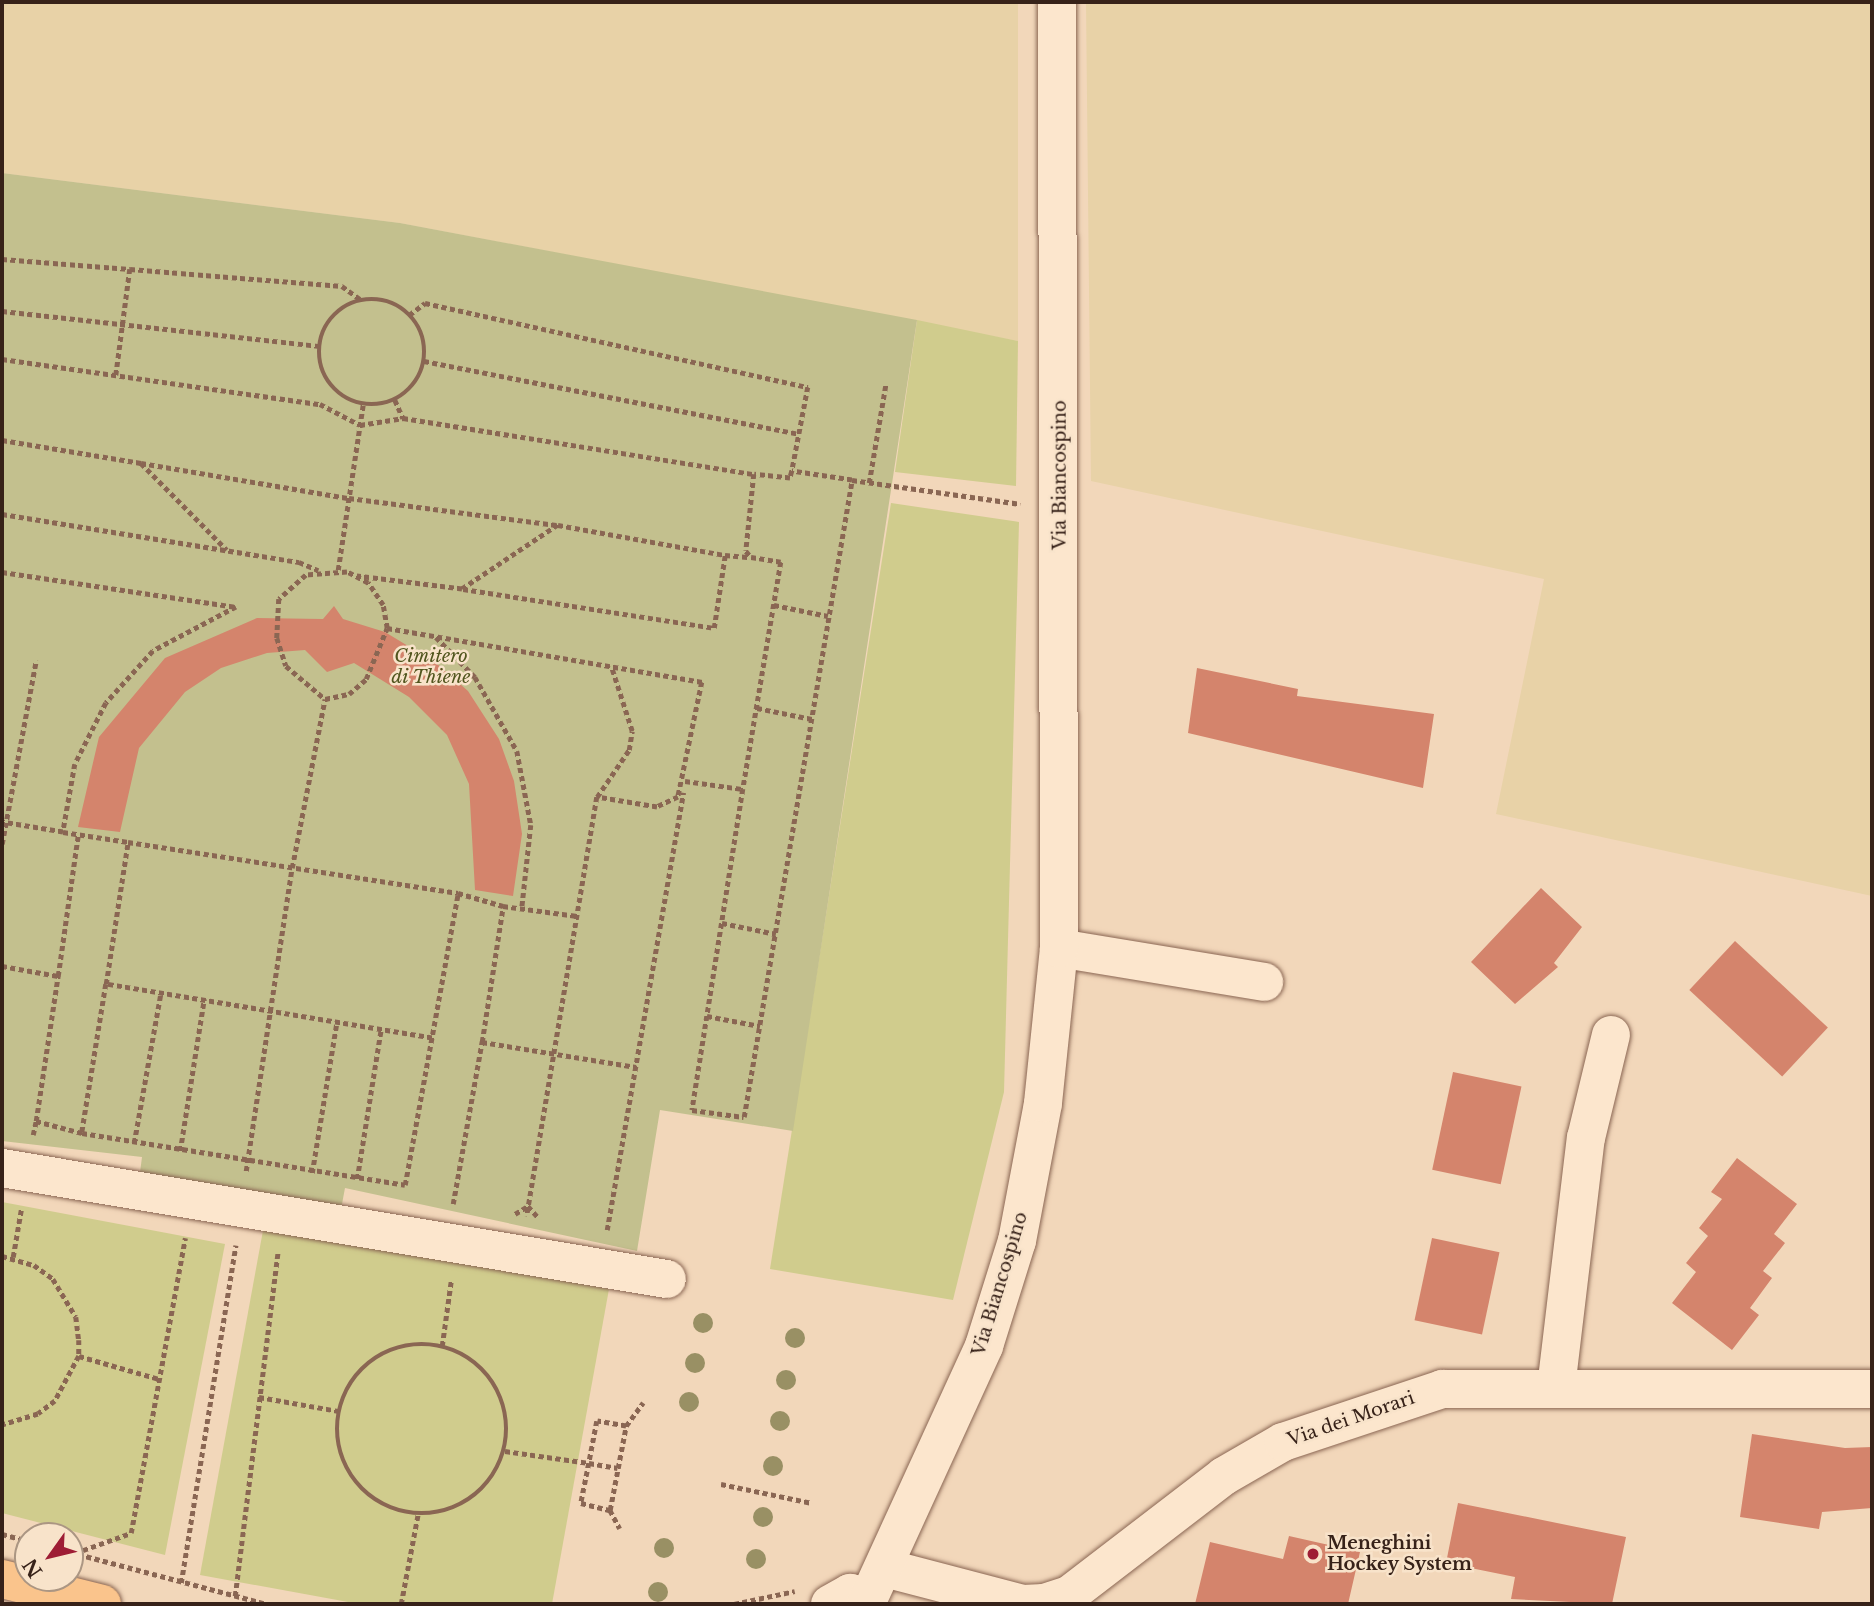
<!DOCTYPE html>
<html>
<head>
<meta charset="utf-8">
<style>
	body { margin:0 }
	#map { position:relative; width:1874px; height:1606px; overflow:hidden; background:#f2d7ba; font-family:"Libre Baskerville",serif }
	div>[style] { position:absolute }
	.farmland>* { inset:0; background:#e8d2a7 }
	.green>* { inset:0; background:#d0cc8d }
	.cemetery>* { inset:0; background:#c3c08e }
	.building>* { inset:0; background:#d4846c; transform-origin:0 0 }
	.path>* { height:4.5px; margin-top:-2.25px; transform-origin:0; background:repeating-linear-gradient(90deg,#8a6653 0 5px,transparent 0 8.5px) }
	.path>.ring { margin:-2.25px; padding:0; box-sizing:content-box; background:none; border:4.5px solid #8a6653; border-radius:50% }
	.roads { filter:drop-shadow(0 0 2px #8a6653) drop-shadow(0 0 2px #8a6653) }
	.minor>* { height:38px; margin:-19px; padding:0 19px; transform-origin:19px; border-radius:19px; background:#fce6cd }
	.major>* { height:38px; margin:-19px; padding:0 19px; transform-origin:19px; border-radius:19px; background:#fac48c }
	.trees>* { width:20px; height:20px; margin:-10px; border-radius:50%; background:#999064 }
	.dots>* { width:19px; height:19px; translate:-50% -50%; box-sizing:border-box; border:4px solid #f8e3ca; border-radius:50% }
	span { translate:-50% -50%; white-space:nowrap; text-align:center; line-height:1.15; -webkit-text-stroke:5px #f8e3ca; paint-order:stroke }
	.street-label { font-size:18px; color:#372219 }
	.park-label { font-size:18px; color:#51551e; font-style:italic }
	.poi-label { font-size:18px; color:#372219; font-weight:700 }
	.left { translate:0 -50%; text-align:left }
	.frame { position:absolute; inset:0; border:4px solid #372219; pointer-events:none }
	.north { position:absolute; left:14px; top:1522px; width:70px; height:70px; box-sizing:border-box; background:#f8e3ca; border:2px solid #ab9683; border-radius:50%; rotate:236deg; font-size:19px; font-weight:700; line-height:28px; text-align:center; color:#372219 }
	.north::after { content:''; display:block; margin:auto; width:24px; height:32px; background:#9e1d35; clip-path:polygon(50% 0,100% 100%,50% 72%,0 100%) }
</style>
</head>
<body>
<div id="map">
	<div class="farmland">
		<i style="clip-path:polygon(2px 2px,1018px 2px,1018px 341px,400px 223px,2px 173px)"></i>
		<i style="clip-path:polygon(1086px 2px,1872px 2px,1872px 896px,1496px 814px,1544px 579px,1091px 481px)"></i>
	</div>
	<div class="green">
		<i style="clip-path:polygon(917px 320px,1018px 341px,1016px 486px,895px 472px)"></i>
		<i style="clip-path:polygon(891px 503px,1019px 522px,1004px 1092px,953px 1300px,770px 1269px)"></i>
		<i style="clip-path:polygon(2px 1202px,225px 1244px,165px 1555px,2px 1513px)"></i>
		<i style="clip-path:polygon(264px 1225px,609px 1289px,552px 1604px,359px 1604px,200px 1575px)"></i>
	</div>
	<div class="cemetery">
		<i style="clip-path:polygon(2px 173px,400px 223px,917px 320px,793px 1131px,660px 1110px,637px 1251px,345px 1188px,339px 1220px,138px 1188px,142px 1157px,2px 1141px)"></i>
	</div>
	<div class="building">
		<i style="clip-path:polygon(334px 606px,343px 619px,385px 632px,436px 663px,468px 691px,499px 739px,514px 781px,522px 834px,513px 896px,475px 890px,469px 784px,447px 735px,409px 697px,354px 663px,327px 672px,305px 650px,267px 653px,221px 668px,185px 692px,139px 748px,120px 832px,78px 827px,99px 737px,165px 658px,257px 618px,323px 619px)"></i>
		<i style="clip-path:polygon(1197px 668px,1298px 689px,1297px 696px,1434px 714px,1423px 788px,1188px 733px)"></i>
		<i style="clip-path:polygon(1541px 888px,1582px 927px,1554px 963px,1558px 967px,1515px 1004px,1471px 962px)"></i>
		<i style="left:1735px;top:941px;width:127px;height:67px;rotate:43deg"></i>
		<i style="left:1453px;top:1072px;width:70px;height:100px;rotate:12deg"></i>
		<i style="clip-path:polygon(1737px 1158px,1797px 1204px,1774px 1234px,1785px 1243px,1763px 1271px,1772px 1278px,1750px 1308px,1759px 1315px,1732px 1350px,1672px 1303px,1696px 1272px,1686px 1263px,1708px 1236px,1699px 1228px,1722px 1199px,1711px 1192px)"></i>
		<i style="left:1432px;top:1238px;width:69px;height:84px;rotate:12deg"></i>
		<i style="clip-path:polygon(1752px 1434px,1845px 1448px,1872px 1447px,1872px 1508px,1822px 1512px,1819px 1529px,1740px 1517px)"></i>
		<i style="clip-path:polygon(1458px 1503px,1626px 1537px,1612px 1604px,1511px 1599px,1515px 1577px,1446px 1563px)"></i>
		<i style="clip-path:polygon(1289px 1536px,1360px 1552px,1348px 1604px,1195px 1604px,1210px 1542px,1283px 1559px)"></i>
	</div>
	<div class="path">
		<i style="left:2px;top:259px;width:128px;rotate:4.5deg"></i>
		<i style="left:130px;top:269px;width:107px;rotate:97.5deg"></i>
		<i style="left:130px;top:269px;width:213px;rotate:4.6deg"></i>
		<i style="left:342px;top:286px;width:24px;rotate:36deg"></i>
		<i class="ring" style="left:319px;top:299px;width:101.5px;height:101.5px"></i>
		<i style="left:2px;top:311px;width:320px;rotate:6.3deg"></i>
		<i style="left:409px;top:315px;width:20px;rotate:-37deg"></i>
		<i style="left:425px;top:303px;width:392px;rotate:12.4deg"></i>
		<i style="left:808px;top:387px;width:86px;rotate:100.8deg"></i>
		<i style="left:2px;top:359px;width:321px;rotate:8.1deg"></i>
		<i style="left:320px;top:404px;width:45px;rotate:27.7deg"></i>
		<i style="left:360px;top:425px;width:44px;rotate:-9.2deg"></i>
		<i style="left:424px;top:361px;width:382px;rotate:11deg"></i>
		<i style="left:395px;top:400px;width:20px;rotate:66deg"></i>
		<i style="left:403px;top:418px;width:355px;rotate:9.1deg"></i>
		<i style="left:2px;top:440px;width:141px;rotate:9.4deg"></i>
		<i style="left:141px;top:463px;width:122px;rotate:45.3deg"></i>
		<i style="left:141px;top:463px;width:211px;rotate:9.6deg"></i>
		<i style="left:349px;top:498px;width:211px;rotate:7.4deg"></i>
		<i style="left:558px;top:525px;width:115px;rotate:146.3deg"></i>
		<i style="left:462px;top:589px;width:106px;rotate:-172.9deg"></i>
		<i style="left:852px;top:480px;width:170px;rotate:8.1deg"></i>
		<i style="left:869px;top:483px;width:101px;rotate:-80.4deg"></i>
		<i style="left:2px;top:514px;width:301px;rotate:9.2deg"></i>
		<i style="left:299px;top:562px;width:21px;rotate:23deg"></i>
		<i style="left:558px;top:525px;width:170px;rotate:10.2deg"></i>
		<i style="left:338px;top:570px;width:168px;rotate:-81.4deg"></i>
		<i style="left:2px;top:572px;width:237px;rotate:8.5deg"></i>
		<i style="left:236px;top:607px;width:94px;rotate:152.1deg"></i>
		<i style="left:153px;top:651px;width:70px;rotate:132.1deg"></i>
		<i style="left:106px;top:703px;width:68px;rotate:116.9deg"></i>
		<i style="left:75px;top:764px;width:69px;rotate:100deg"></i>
		<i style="left:63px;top:832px;width:62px;rotate:-170.7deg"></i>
		<i style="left:463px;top:589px;width:254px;rotate:8.8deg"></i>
		<i style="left:714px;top:628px;width:74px;rotate:-81.4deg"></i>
		<i style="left:725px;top:555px;width:25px;rotate:5deg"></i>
		<i style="left:774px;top:605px;width:55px;rotate:11.5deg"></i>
		<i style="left:387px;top:628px;width:23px;rotate:-100deg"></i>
		<i style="left:383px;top:605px;width:27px;rotate:-124deg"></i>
		<i style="left:368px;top:583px;width:24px;rotate:-152deg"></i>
		<i style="left:347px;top:572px;width:41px;rotate:175.8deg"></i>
		<i style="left:306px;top:575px;width:36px;rotate:138deg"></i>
		<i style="left:279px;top:599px;width:39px;rotate:93deg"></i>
		<i style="left:277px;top:638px;width:29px;rotate:72deg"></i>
		<i style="left:286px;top:666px;width:51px;rotate:40.2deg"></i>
		<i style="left:325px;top:699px;width:25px;rotate:-12deg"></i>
		<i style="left:349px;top:694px;width:23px;rotate:-41deg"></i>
		<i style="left:366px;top:679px;width:55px;rotate:-67.6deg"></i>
		<i style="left:387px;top:628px;width:320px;rotate:9.7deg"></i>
		<i style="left:702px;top:682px;width:117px;rotate:101.8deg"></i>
		<i style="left:678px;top:797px;width:23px;rotate:155deg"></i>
		<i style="left:657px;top:807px;width:61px;rotate:-170.5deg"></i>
		<i style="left:597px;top:797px;width:425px;rotate:99.5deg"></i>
		<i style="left:436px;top:637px;width:56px;rotate:45.7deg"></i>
		<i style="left:475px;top:677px;width:85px;rotate:60.4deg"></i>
		<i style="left:517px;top:751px;width:75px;rotate:79.3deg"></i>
		<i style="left:531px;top:825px;width:83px;rotate:96.2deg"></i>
		<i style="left:757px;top:708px;width:56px;rotate:11.3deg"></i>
		<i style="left:685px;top:781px;width:59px;rotate:7.9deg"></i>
		<i style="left:743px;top:789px;width:325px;rotate:99deg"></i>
		<i style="left:692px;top:1110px;width:52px;rotate:7.7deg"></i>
		<i style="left:744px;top:1117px;width:646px;rotate:-80.38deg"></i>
		<i style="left:852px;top:480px;width:61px;rotate:-171.5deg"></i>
		<i style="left:792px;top:471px;width:7px;rotate:106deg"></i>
		<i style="left:790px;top:478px;width:36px;rotate:-174deg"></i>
		<i style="left:754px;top:474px;width:77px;rotate:95.9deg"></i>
		<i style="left:746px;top:551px;width:8px;rotate:50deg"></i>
		<i style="left:751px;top:557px;width:30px;rotate:9deg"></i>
		<i style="left:781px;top:562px;width:230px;rotate:99.5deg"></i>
		<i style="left:597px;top:797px;width:57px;rotate:-55.8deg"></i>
		<i style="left:629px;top:750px;width:19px;rotate:-81deg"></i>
		<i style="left:632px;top:731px;width:68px;rotate:-107.9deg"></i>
		<i style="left:63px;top:832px;width:66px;rotate:8.7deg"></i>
		<i style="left:2px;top:844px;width:187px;rotate:-79.5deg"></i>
		<i style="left:722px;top:923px;width:55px;rotate:11.5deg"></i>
		<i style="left:2px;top:966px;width:57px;rotate:10.1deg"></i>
		<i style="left:58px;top:976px;width:142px;rotate:-81.9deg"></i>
		<i style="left:106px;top:984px;width:151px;rotate:99.2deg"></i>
		<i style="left:82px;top:1133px;width:327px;rotate:9.1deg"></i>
		<i style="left:405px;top:1185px;width:297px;rotate:-79.7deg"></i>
		<i style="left:458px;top:893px;width:47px;rotate:16.1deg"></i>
		<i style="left:707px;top:1016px;width:54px;rotate:10.7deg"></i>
		<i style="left:432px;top:1038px;width:330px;rotate:-170.6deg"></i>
		<i style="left:106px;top:984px;width:144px;rotate:-81.2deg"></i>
		<i style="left:128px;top:842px;width:334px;rotate:8.8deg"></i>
		<i style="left:482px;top:1042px;width:138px;rotate:-81.2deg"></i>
		<i style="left:503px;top:906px;width:75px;rotate:7.7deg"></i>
		<i style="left:36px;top:1121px;width:147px;rotate:-81.4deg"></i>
		<i style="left:33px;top:1135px;width:14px;rotate:-78deg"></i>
		<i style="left:36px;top:1121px;width:48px;rotate:14.6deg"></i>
		<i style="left:134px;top:1143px;width:153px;rotate:-79.9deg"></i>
		<i style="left:180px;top:1151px;width:154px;rotate:-81deg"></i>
		<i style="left:246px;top:1171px;width:306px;rotate:-81.4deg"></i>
		<i style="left:292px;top:868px;width:172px;rotate:-79deg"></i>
		<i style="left:312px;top:1173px;width:154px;rotate:-80.7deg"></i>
		<i style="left:357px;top:1179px;width:152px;rotate:-80.9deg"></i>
		<i style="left:453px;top:1204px;width:165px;rotate:-79.9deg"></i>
		<i style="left:482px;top:1042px;width:156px;rotate:9.2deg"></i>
		<i style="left:515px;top:1214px;width:15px;rotate:-32deg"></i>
		<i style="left:528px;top:1206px;width:15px;rotate:48deg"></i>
		<i style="left:607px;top:1230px;width:444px;rotate:-80.1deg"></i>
		<i style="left:2px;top:1256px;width:33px;rotate:16deg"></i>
		<i style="left:34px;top:1265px;width:24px;rotate:36deg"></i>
		<i style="left:53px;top:1279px;width:44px;rotate:58.8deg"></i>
		<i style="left:76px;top:1317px;width:23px;rotate:83deg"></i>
		<i style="left:79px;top:1340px;width:16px;rotate:90deg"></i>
		<i style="left:79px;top:1356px;width:51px;rotate:118.1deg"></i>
		<i style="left:55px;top:1401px;width:21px;rotate:143deg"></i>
		<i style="left:38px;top:1414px;width:38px;rotate:163deg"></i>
		<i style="left:13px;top:1257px;width:48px;rotate:-80.3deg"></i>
		<i class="ring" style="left:337px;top:1344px;width:165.5px;height:165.5px"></i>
		<i style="left:442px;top:1346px;width:66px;rotate:-82.1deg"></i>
		<i style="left:79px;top:1356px;width:83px;rotate:16deg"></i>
		<i style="left:259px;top:1397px;width:80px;rotate:10deg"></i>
		<i style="left:626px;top:1426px;width:29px;rotate:-54deg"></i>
		<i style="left:505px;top:1451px;width:85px;rotate:8.1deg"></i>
		<i style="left:589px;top:1463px;width:41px;rotate:101.3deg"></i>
		<i style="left:581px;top:1503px;width:30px;rotate:14deg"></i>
		<i style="left:610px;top:1510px;width:86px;rotate:-79.2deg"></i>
		<i style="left:626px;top:1426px;width:29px;rotate:-170deg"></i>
		<i style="left:597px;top:1421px;width:43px;rotate:100.8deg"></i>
		<i style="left:589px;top:1463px;width:29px;rotate:10deg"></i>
		<i style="left:721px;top:1484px;width:93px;rotate:11.8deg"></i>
		<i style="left:610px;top:1510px;width:21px;rotate:62deg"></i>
		<i style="left:2px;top:1534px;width:27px;rotate:15deg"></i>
		<i style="left:70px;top:1552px;width:204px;rotate:14.8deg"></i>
		<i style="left:75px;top:1553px;width:59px;rotate:-19.7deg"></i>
		<i style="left:131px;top:1533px;width:300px;rotate:-79.6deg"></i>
		<i style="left:181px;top:1583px;width:342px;rotate:-80.8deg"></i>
		<i style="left:235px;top:1596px;width:346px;rotate:-82.9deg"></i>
		<i style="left:401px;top:1604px;width:92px;rotate:-79.3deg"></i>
		<i style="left:734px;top:1604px;width:62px;rotate:-12deg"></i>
	</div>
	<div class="roads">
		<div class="minor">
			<i style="left:1059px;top:948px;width:208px;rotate:9.4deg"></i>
			<i style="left:2px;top:1168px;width:674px;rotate:9.48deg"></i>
			<i style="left:1556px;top:1388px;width:252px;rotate:-83.2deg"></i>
			<i style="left:1586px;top:1138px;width:106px;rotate:-76.4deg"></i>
			<i style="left:885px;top:1568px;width:143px;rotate:14.6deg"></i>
			<i style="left:1023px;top:1604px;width:21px;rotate:-3deg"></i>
			<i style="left:1044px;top:1603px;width:26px;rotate:-18deg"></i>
			<i style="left:1069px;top:1595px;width:195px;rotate:-37.5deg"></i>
			<i style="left:1224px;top:1476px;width:68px;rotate:-30deg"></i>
			<i style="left:1283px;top:1442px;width:168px;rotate:-18.4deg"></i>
			<i style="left:1442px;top:1389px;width:430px"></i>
			<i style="left:830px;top:1604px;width:23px;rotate:-29deg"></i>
			<i style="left:850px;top:1593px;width:16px;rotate:11deg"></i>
			<i style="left:866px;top:1604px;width:284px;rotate:-65.4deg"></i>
			<i style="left:984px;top:1346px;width:110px;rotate:-72.6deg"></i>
			<i style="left:1017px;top:1241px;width:140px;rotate:-79.3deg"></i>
			<i style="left:1043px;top:1103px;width:156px;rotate:-84.1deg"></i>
			<i style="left:1059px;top:948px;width:946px;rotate:-90.12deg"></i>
		</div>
		<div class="major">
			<i style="left:2px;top:1579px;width:103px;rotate:14deg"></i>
		</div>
	</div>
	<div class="trees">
		<i style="left:703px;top:1323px"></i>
		<i style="left:795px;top:1338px"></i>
		<i style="left:695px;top:1363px"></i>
		<i style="left:786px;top:1380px"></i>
		<i style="left:689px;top:1402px"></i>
		<i style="left:780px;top:1421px"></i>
		<i style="left:773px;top:1466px"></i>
		<i style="left:763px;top:1517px"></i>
		<i style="left:664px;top:1548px"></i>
		<i style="left:756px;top:1559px"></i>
		<i style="left:658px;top:1592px"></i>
	</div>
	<div class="dots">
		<i style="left:1313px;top:1554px;background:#9e1d35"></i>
	</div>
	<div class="street-label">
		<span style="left:1060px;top:475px;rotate:-90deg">Via Biancospino</span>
		<span style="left:1000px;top:1284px;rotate:-73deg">Via Biancospino</span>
		<span style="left:1351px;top:1419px;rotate:-19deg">Via dei Morari</span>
	</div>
	<div class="park-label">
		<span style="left:431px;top:667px">Cimitero<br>di Thiene</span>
	</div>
	<div class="poi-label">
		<span class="left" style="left:1327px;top:1554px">Meneghini<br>Hockey System</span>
	</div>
	<div class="frame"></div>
	<div class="north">N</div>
</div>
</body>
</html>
